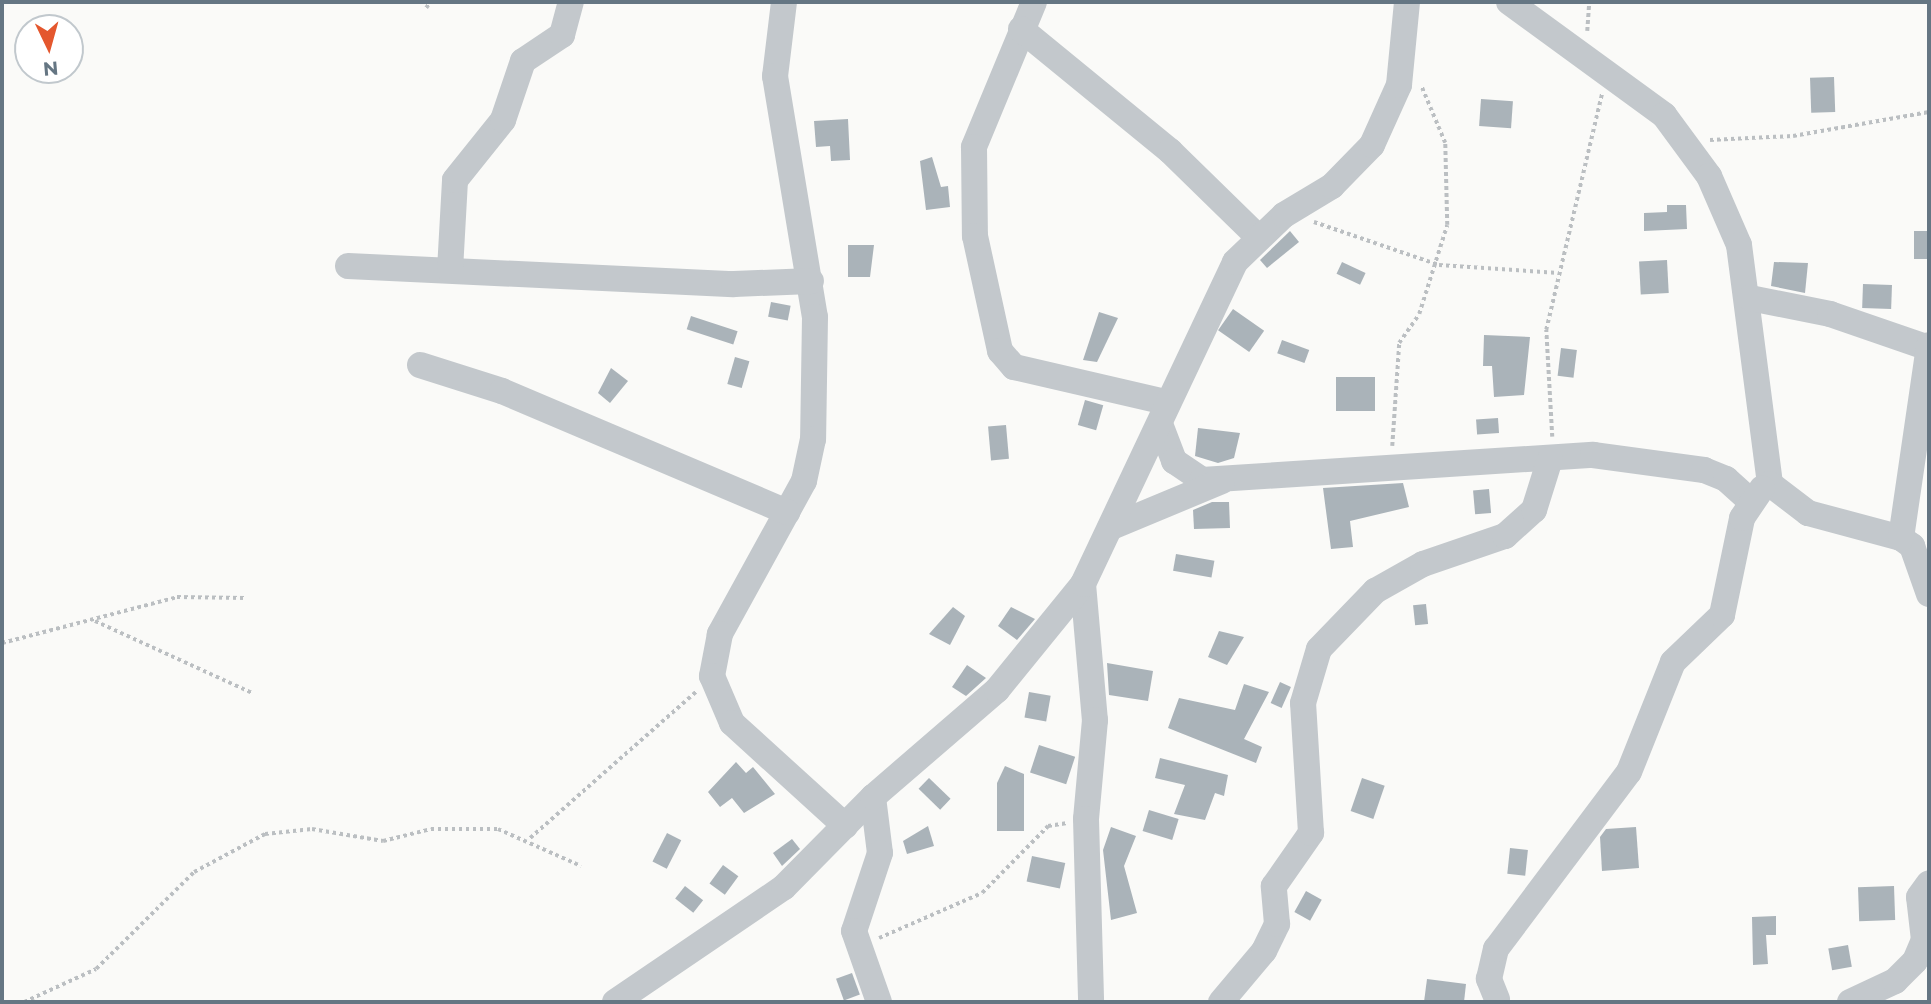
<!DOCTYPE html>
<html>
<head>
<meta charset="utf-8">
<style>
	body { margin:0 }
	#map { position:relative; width:1931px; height:1004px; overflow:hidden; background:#fafaf8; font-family:Montserrat,sans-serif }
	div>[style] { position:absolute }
	.building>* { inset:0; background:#aab3b9; transform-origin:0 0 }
	.path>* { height:3.5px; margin-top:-1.75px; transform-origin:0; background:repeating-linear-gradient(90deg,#bbbfc2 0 3.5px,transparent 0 7px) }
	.minor>* { height:26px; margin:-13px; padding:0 13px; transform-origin:13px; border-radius:13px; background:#c3c8cc }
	span { translate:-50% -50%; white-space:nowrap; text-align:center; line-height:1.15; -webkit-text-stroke:7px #fff; paint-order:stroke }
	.frame { position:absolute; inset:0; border:4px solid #657683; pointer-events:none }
	.north { position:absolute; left:14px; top:14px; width:70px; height:70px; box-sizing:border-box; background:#fff; border:2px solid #c1c8cd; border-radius:50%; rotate:175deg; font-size:19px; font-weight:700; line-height:28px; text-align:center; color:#657683 }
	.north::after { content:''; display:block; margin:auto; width:24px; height:32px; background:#e4572e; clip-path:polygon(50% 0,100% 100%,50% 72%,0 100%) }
</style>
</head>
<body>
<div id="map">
	<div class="building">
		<i style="left:1834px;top:77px;width:35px;height:24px;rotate:88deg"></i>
		<i style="left:1481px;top:99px;width:32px;height:27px;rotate:4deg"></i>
		<i style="clip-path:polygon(848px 119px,850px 160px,831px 161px,830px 146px,816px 147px,814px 121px)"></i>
		<i style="clip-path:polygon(932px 157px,941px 187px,948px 186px,950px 207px,926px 210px,920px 161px)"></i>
		<i style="clip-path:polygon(1667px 205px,1686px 205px,1687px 229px,1644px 231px,1644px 213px,1667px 212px)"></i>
		<i style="clip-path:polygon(1290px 231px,1299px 242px,1267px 268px,1260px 260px)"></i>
		<i style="left:1929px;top:231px;width:28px;height:15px;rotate:90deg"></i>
		<i style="clip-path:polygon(848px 245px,874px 245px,870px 277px,848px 277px)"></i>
		<i style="left:1667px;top:260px;width:33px;height:28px;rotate:87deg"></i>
		<i style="left:1342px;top:262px;width:26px;height:13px;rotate:25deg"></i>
		<i style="clip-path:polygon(1774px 262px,1808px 263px,1805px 293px,1771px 286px)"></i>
		<i style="left:1863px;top:284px;width:29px;height:24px;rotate:2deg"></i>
		<i style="left:771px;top:302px;width:20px;height:15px;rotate:11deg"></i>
		<i style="left:1233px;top:309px;width:38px;height:26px;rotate:35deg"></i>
		<i style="clip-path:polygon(1099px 312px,1118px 318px,1097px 362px,1083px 360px)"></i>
		<i style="left:691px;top:316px;width:49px;height:14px;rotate:18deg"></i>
		<i style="clip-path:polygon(1484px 335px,1530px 337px,1524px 395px,1494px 397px,1492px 366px,1483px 366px)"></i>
		<i style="left:1282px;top:340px;width:29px;height:14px;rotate:20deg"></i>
		<i style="left:1561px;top:348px;width:16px;height:28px;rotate:7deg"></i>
		<i style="left:735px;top:357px;width:15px;height:28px;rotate:16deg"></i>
		<i style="clip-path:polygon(611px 368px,628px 381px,610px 403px,598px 393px)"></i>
		<i style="left:1336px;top:377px;width:39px;height:34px"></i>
		<i style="left:1085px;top:400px;width:19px;height:26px;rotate:16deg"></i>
		<i style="left:1498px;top:418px;width:15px;height:22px;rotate:86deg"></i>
		<i style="left:1006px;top:425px;width:34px;height:18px;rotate:85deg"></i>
		<i style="clip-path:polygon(1198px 428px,1240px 433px,1234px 458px,1218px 463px,1195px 456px)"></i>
		<i style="clip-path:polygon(1403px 483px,1409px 507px,1350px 521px,1353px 547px,1331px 549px,1323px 488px)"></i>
		<i style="left:1489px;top:489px;width:24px;height:16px;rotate:85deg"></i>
		<i style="clip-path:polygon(1212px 502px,1229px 502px,1230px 528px,1194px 529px,1193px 510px)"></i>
		<i style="left:1176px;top:554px;width:39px;height:17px;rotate:10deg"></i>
		<i style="left:1426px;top:604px;width:20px;height:13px;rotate:84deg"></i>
		<i style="clip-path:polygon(953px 607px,965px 616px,950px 645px,929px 634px)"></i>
		<i style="clip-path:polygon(1011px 607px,1035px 619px,1017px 640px,998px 626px)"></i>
		<i style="clip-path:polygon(1219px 631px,1244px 637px,1227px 665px,1208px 657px)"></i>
		<i style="clip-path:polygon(1107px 663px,1153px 671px,1148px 701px,1109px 695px)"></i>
		<i style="clip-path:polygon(967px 665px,986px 678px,966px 696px,952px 687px)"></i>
		<i style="left:1280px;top:682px;width:12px;height:23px;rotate:24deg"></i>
		<i style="clip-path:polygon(1244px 684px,1269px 692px,1244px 739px,1262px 747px,1256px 763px,1168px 728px,1179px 698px,1235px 710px)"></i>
		<i style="left:1029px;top:692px;width:22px;height:26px;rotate:10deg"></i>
		<i style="left:1039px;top:745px;width:38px;height:29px;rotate:18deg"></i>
		<i style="clip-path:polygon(1160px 758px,1228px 775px,1224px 796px,1215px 793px,1205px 820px,1174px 814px,1185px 785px,1155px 778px)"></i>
		<i style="clip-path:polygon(736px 762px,746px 773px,753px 767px,775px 794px,744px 813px,732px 798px,720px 807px,708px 792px)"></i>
		<i style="clip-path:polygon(1005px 766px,1024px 774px,1024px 831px,997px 831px,997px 783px)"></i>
		<i style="left:929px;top:778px;width:30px;height:15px;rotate:44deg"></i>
		<i style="left:1362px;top:778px;width:24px;height:35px;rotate:19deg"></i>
		<i style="left:1149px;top:810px;width:31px;height:22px;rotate:17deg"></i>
		<i style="clip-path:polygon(928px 826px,934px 846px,907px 854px,903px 841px)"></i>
		<i style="clip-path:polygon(1111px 827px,1136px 836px,1124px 866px,1137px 913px,1111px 920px,1103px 850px)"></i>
		<i style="clip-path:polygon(1636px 827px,1639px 868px,1602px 871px,1600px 837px,1606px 829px)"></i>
		<i style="left:667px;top:833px;width:16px;height:32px;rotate:27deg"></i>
		<i style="clip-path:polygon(792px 839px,800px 849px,782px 866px,773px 853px)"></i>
		<i style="left:1510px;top:848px;width:18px;height:26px;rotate:6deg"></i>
		<i style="left:1032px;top:856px;width:34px;height:26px;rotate:12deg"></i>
		<i style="left:723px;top:865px;width:19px;height:23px;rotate:36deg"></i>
		<i style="left:685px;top:886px;width:23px;height:16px;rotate:38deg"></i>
		<i style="left:1894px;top:886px;width:34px;height:36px;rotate:88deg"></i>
		<i style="left:1306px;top:891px;width:18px;height:24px;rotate:29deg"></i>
		<i style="clip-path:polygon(1776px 916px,1776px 935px,1766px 935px,1768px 964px,1753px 965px,1752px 917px)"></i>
		<i style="left:1848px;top:945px;width:22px;height:20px;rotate:80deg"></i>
		<i style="left:852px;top:973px;width:23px;height:17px;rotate:70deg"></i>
		<i style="clip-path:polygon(1427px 979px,1466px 984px,1464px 1002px,1424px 1002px)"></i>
	</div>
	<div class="path">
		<i style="left:426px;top:8px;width:7px;rotate:-56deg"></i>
		<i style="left:1587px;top:31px;width:29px;rotate:-86deg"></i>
		<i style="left:1710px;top:140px;width:83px;rotate:-2.8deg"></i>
		<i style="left:1793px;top:136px;width:138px;rotate:-10deg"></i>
		<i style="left:1314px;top:222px;width:132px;rotate:19deg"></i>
		<i style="left:1439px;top:265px;width:120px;rotate:3.8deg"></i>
		<i style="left:1552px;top:437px;width:107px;rotate:-93.2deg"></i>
		<i style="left:1546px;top:330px;width:244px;rotate:-76.7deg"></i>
		<i style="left:1392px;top:446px;width:103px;rotate:-86.1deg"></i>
		<i style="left:1399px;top:343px;width:35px;rotate:-55deg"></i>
		<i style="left:1419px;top:314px;width:93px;rotate:-72.5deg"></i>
		<i style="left:1447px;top:225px;width:82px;rotate:-91.4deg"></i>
		<i style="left:1445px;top:143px;width:62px;rotate:-112.8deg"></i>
		<i style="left:95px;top:621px;width:173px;rotate:24.6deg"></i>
		<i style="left:2px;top:643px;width:181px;rotate:-14.7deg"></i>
		<i style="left:177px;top:597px;width:68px;rotate:0.8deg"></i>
		<i style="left:530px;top:838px;width:222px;rotate:-41.4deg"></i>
		<i style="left:879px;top:938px;width:112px;rotate:-23.6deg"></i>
		<i style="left:982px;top:893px;width:94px;rotate:-45.4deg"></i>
		<i style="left:1048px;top:826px;width:18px;rotate:-9deg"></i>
		<i style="left:24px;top:1002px;width:79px;rotate:-24.6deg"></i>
		<i style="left:96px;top:969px;width:138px;rotate:-44.7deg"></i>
		<i style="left:194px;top:872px;width:81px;rotate:-28.2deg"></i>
		<i style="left:265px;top:834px;width:47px;rotate:-6.1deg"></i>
		<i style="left:312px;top:829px;width:72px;rotate:9.6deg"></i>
		<i style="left:383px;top:841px;width:49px;rotate:-14deg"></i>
		<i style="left:431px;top:829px;width:67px"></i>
		<i style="left:498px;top:829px;width:91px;rotate:24deg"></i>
	</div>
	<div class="minor">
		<i style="left:784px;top:2px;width:75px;rotate:96.9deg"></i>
		<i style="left:775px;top:76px;width:244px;rotate:80.6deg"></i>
		<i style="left:815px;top:317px;width:122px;rotate:90.9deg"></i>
		<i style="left:813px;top:439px;width:43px;rotate:102.1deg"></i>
		<i style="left:804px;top:481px;width:175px;rotate:118.8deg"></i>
		<i style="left:720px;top:634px;width:43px;rotate:100.8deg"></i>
		<i style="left:712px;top:676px;width:51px;rotate:66.9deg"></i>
		<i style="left:732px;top:723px;width:153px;rotate:42.3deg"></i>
		<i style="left:1034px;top:2px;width:157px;rotate:112.5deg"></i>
		<i style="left:974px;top:147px;width:89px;rotate:89.4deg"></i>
		<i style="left:975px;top:236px;width:118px;rotate:77.7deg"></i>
		<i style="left:1000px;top:351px;width:21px;rotate:49deg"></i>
		<i style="left:1014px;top:367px;width:156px;rotate:13deg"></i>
		<i style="left:1509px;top:2px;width:192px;rotate:36.1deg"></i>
		<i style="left:1664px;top:115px;width:76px;rotate:53.6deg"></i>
		<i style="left:1709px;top:176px;width:75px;rotate:66.5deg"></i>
		<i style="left:1739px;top:245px;width:241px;rotate:82.6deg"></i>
		<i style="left:1770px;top:484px;width:48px;rotate:37.3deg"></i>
		<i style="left:1808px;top:513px;width:96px;rotate:15deg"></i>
		<i style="left:1901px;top:538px;width:14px;rotate:36deg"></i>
		<i style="left:1912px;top:546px;width:51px;rotate:70.5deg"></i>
		<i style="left:1021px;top:29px;width:193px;rotate:39.3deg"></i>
		<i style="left:1170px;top:151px;width:122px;rotate:44.3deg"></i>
		<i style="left:348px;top:266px;width:386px;rotate:2.7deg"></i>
		<i style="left:734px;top:284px;width:77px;rotate:-2.2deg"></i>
		<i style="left:450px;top:270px;width:90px;rotate:-86.8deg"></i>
		<i style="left:455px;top:180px;width:77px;rotate:-51.3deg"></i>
		<i style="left:503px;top:120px;width:62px;rotate:-71.3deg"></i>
		<i style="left:523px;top:61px;width:47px;rotate:-33.7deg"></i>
		<i style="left:562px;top:35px;width:34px;rotate:-75deg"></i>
		<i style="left:1750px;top:298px;width:82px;rotate:11.3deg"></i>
		<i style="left:1830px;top:314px;width:105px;rotate:19deg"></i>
		<i style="left:420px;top:365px;width:86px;rotate:17.6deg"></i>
		<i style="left:502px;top:391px;width:310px;rotate:23deg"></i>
		<i style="left:1160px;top:424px;width:40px;rotate:69deg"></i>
		<i style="left:1174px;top:461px;width:34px;rotate:34deg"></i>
		<i style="left:1202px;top:480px;width:392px;rotate:-3.7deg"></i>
		<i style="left:1593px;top:455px;width:112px;rotate:7.7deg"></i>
		<i style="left:1704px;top:470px;width:24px;rotate:22deg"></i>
		<i style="left:1726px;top:479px;width:31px;rotate:42deg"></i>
		<i style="left:1114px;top:526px;width:117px;rotate:-22.6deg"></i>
		<i style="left:1901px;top:538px;width:195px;rotate:-81.7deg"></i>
		<i style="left:1083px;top:584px;width:137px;rotate:85deg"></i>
		<i style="left:1095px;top:720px;width:99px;rotate:95.2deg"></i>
		<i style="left:1086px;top:819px;width:183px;rotate:88.4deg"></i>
		<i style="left:873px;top:797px;width:56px;rotate:82.9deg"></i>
		<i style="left:880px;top:853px;width:82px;rotate:108.4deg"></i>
		<i style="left:854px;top:931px;width:75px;rotate:70.6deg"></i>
		<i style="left:1497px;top:999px;width:22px;rotate:-112deg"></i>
		<i style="left:1489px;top:979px;width:31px;rotate:-77deg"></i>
		<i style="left:1496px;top:949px;width:221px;rotate:-53.1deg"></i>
		<i style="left:1629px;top:772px;width:118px;rotate:-68.2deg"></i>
		<i style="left:1673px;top:662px;width:68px;rotate:-43.8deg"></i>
		<i style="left:1722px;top:615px;width:99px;rotate:-78.3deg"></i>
		<i style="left:1742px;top:518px;width:36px;rotate:-56deg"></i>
		<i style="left:615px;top:1002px;width:204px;rotate:-34.2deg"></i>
		<i style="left:784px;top:887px;width:127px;rotate:-45.3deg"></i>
		<i style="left:873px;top:797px;width:164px;rotate:-40.8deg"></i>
		<i style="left:997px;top:690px;width:136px;rotate:-50.9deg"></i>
		<i style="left:1083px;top:584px;width:356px;rotate:-64.7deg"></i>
		<i style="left:1235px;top:262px;width:68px;rotate:-43.8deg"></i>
		<i style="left:1284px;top:215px;width:56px;rotate:-31.1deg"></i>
		<i style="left:1332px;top:186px;width:57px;rotate:-45.7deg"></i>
		<i style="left:1372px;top:145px;width:66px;rotate:-65.8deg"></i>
		<i style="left:1399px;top:85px;width:83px;rotate:-84.5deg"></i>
		<i style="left:1221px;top:1002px;width:67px;rotate:-49.9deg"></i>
		<i style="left:1264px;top:951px;width:30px;rotate:-64deg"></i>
		<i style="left:1277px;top:924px;width:38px;rotate:-95deg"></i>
		<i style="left:1274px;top:886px;width:65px;rotate:-55.1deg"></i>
		<i style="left:1311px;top:833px;width:130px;rotate:-93.5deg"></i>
		<i style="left:1303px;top:703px;width:56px;rotate:-73.5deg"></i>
		<i style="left:1319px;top:649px;width:81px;rotate:-46deg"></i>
		<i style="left:1375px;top:591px;width:55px;rotate:-29.4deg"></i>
		<i style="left:1423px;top:564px;width:87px;rotate:-18.9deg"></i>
		<i style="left:1505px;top:536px;width:39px;rotate:-42deg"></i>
		<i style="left:1534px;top:510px;width:53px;rotate:-72.6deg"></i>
		<i style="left:1850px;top:1002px;width:50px;rotate:-25deg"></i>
		<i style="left:1895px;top:981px;width:28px;rotate:-45deg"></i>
		<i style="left:1915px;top:961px;width:23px;rotate:-67deg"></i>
		<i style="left:1924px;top:940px;width:43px;rotate:-96.6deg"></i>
		<i style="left:1919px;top:897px;width:17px;rotate:-54deg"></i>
	</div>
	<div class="frame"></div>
	<div class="north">N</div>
</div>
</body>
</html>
